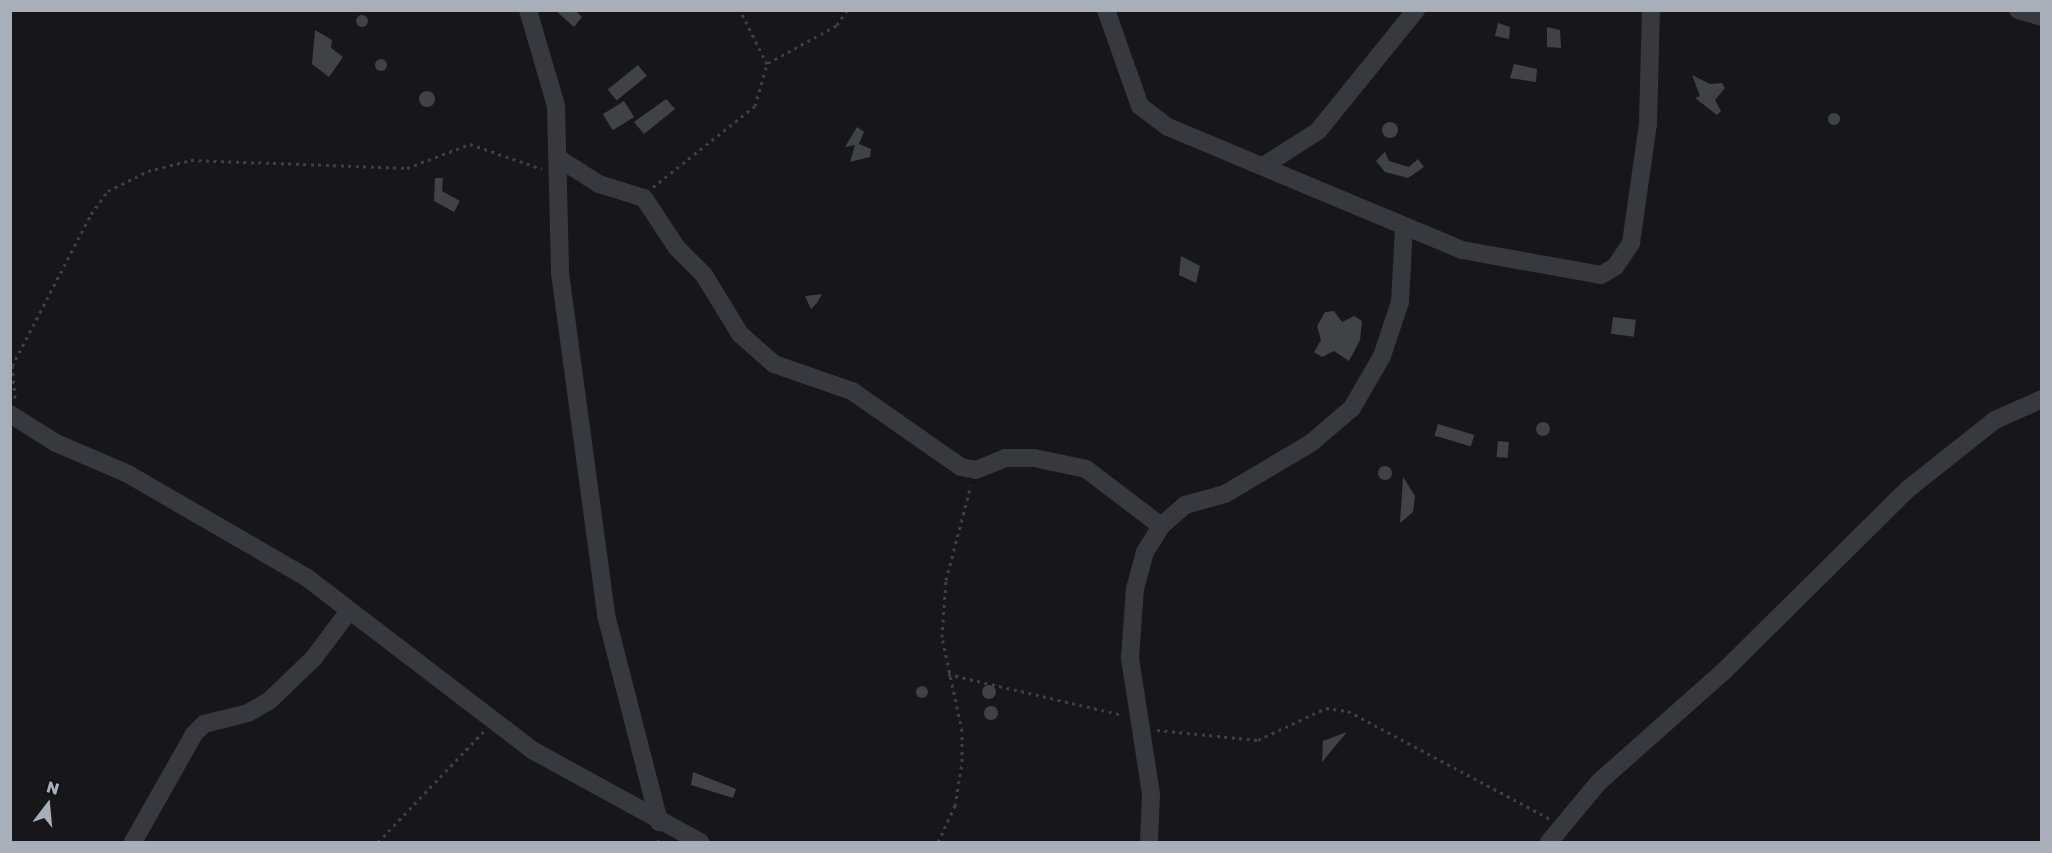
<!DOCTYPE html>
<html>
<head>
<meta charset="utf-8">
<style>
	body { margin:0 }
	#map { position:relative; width:2052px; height:853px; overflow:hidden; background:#171719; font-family:"Golos Text",sans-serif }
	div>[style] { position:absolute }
	.building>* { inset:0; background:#414246; transform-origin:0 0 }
	.round { border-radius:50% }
	.path>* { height:3px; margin-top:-1.5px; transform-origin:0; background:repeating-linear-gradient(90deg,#3e4045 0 3px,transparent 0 7.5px) }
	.minor>* { height:18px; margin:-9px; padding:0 9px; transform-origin:9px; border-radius:9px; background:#38393e }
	span { translate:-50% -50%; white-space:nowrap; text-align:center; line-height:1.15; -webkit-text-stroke:4.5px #121214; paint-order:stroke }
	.frame { position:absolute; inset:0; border:12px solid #a8afb9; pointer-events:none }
	.north { position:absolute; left:18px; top:775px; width:60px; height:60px; -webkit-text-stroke:4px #121214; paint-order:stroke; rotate:16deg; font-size:16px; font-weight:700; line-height:24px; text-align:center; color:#a8afb9 }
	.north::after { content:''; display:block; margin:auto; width:21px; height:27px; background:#a8afb9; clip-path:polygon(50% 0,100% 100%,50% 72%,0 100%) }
</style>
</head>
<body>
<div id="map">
	<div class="building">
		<i style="clip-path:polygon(555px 10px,575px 10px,582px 17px,574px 27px)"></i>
		<i class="round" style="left:356px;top:15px;width:12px;height:12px"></i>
		<i style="clip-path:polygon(1498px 23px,1510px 27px,1509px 39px,1495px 36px)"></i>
		<i style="clip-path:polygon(1547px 27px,1560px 30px,1561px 48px,1547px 47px)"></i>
		<i style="clip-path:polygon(315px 30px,332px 40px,331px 48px,343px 57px,329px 77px,312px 64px)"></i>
		<i class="round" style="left:375px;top:59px;width:12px;height:12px"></i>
		<i style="clip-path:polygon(1514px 64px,1537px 69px,1536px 82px,1510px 78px)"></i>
		<i style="left:638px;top:65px;width:14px;height:39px;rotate:51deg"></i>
		<i style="clip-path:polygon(1692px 75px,1710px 84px,1722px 83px,1725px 88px,1715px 100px,1721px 111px,1717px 115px,1695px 98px,1700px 96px)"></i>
		<i class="round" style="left:419px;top:91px;width:16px;height:16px"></i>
		<i style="clip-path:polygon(666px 99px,675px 109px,644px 134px,634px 122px)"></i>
		<i style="left:624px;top:101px;width:19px;height:25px;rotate:58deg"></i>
		<i class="round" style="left:1828px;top:113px;width:12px;height:12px"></i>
		<i class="round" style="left:1382px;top:122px;width:16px;height:16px"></i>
		<i style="clip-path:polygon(857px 127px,864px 132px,859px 144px,871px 149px,870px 157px,850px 162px,855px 145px,845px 147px)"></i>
		<i style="clip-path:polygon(1385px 152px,1389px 161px,1409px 167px,1418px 159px,1424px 167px,1408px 178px,1385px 172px,1376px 161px)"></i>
		<i style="clip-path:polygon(435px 178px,443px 178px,442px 191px,460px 201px,454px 212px,434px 201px)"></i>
		<i style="clip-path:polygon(1181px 256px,1200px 266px,1196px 283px,1179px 275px)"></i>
		<i style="clip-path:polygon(822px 294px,817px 303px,811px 309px,805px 296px)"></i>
		<i style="clip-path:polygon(1334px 311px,1342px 322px,1354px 316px,1362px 321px,1360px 340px,1349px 361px,1334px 351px,1322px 357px,1314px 352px,1321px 340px,1317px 326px,1325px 312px)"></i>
		<i style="left:1613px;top:317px;width:23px;height:17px;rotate:7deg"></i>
		<i class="round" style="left:1536px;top:422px;width:14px;height:14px"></i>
		<i style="left:1438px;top:424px;width:38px;height:12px;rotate:17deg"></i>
		<i style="left:1498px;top:441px;width:11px;height:16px;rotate:5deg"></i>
		<i class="round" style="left:1378px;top:466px;width:14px;height:14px"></i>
		<i style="clip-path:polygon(1403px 477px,1415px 496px,1413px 512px,1400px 523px)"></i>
		<i class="round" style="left:982px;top:685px;width:14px;height:14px"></i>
		<i class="round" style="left:916px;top:686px;width:12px;height:12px"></i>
		<i class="round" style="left:984px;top:706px;width:14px;height:14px"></i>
		<i style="clip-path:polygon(1347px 732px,1322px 762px,1323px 741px)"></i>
		<i style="clip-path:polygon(693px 772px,736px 789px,733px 798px,691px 785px)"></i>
	</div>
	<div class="path">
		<i style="left:768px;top:63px;width:79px;rotate:-28.8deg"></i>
		<i style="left:837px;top:25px;width:18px;rotate:-56deg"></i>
		<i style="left:653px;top:187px;width:130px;rotate:-38.5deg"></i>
		<i style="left:755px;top:106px;width:44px;rotate:-74.1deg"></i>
		<i style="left:767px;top:64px;width:60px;rotate:-116.6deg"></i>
		<i style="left:15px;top:398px;width:32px;rotate:-95deg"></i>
		<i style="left:12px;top:366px;width:171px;rotate:-62.5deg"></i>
		<i style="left:91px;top:214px;width:29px;rotate:-54deg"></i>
		<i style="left:108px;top:191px;width:45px;rotate:-26.6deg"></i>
		<i style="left:148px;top:171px;width:44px;rotate:-14.3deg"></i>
		<i style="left:191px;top:160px;width:216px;rotate:2.1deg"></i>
		<i style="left:407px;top:168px;width:67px;rotate:-20.9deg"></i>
		<i style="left:470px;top:144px;width:76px;rotate:19.1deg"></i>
		<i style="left:948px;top:674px;width:180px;rotate:13.2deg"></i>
		<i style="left:1157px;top:730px;width:101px;rotate:5.7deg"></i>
		<i style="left:1258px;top:740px;width:75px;rotate:-25.2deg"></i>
		<i style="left:1326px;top:708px;width:22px;rotate:8deg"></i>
		<i style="left:1348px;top:711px;width:229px;rotate:28.1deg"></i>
		<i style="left:378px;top:842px;width:153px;rotate:-46.3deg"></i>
		<i style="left:657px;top:842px;width:7px;rotate:-34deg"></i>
		<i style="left:938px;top:842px;width:40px;rotate:-65deg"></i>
		<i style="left:955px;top:806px;width:45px;rotate:-81deg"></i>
		<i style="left:962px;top:762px;width:31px;rotate:-90deg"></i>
		<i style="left:962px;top:731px;width:96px;rotate:-102deg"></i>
		<i style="left:942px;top:637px;width:57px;rotate:-86deg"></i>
		<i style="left:946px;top:580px;width:98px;rotate:-75.3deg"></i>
	</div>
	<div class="minor">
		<i style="left:528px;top:10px;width:100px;rotate:73.7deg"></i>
		<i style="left:556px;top:106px;width:167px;rotate:88.6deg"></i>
		<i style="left:560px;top:273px;width:345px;rotate:82.3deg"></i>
		<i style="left:606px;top:615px;width:214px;rotate:75.6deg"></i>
		<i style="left:1106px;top:10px;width:102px;rotate:70.5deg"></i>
		<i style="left:1140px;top:106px;width:35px;rotate:37deg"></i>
		<i style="left:1168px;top:127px;width:319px;rotate:22.7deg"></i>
		<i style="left:1462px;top:250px;width:141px;rotate:10.2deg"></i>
		<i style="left:1601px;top:275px;width:16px;rotate:-30deg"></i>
		<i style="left:1615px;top:267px;width:29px;rotate:-56deg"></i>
		<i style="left:1631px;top:243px;width:120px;rotate:-81.9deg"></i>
		<i style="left:1648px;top:124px;width:114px;rotate:-88.5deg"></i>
		<i style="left:2018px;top:10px;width:25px;rotate:16deg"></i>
		<i style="left:558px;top:158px;width:49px;rotate:32.4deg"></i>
		<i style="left:599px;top:184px;width:47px;rotate:17.3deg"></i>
		<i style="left:644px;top:198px;width:60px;rotate:56.6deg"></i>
		<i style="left:677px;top:248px;width:38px;rotate:45deg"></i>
		<i style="left:704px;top:275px;width:69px;rotate:58.6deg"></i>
		<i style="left:740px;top:334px;width:45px;rotate:41.4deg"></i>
		<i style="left:774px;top:364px;width:83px;rotate:19.1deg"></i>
		<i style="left:852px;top:391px;width:133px;rotate:34.9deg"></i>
		<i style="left:961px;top:467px;width:15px;rotate:11deg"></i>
		<i style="left:976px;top:470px;width:31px;rotate:-22deg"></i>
		<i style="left:1005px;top:458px;width:29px"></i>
		<i style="left:1034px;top:458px;width:53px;rotate:11.9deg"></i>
		<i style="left:1086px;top:469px;width:94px;rotate:37.2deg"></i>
		<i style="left:1265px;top:165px;width:63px;rotate:-32.7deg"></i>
		<i style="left:1318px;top:131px;width:156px;rotate:-51deg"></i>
		<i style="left:10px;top:414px;width:54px;rotate:32.2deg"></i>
		<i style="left:56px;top:443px;width:78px;rotate:23.3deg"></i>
		<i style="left:128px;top:474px;width:206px;rotate:30.1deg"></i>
		<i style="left:306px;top:577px;width:285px;rotate:37.4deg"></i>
		<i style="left:532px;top:750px;width:192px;rotate:28.7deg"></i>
		<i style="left:133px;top:842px;width:124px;rotate:-60.5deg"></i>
		<i style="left:194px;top:734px;width:14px;rotate:-45deg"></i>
		<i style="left:204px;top:724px;width:45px;rotate:-14deg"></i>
		<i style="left:248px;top:713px;width:24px;rotate:-30deg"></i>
		<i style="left:269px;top:701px;width:61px;rotate:-43.7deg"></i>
		<i style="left:313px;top:659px;width:60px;rotate:-53.1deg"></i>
		<i style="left:1149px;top:842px;width:48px;rotate:-87.6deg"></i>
		<i style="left:1151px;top:794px;width:138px;rotate:-98.8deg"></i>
		<i style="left:1130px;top:658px;width:69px;rotate:-85.9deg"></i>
		<i style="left:1135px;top:589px;width:38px;rotate:-75deg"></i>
		<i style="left:1145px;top:552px;width:31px;rotate:-58deg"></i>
		<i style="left:1161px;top:526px;width:32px;rotate:-41deg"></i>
		<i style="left:1185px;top:505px;width:41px;rotate:-15.4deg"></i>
		<i style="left:1225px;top:494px;width:100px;rotate:-30.7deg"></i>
		<i style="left:1311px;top:443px;width:54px;rotate:-40.5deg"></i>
		<i style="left:1352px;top:408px;width:60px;rotate:-60deg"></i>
		<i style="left:1382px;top:356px;width:57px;rotate:-71.6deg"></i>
		<i style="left:1400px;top:302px;width:75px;rotate:-86.9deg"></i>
		<i style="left:1549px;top:842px;width:78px;rotate:-50.2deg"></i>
		<i style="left:1599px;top:782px;width:166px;rotate:-41.6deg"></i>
		<i style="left:1723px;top:672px;width:260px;rotate:-44.7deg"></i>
		<i style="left:1908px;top:489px;width:111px;rotate:-38.4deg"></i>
		<i style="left:1995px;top:420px;width:51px;rotate:-24.1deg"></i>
	</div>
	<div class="frame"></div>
	<div class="north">N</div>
</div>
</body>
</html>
